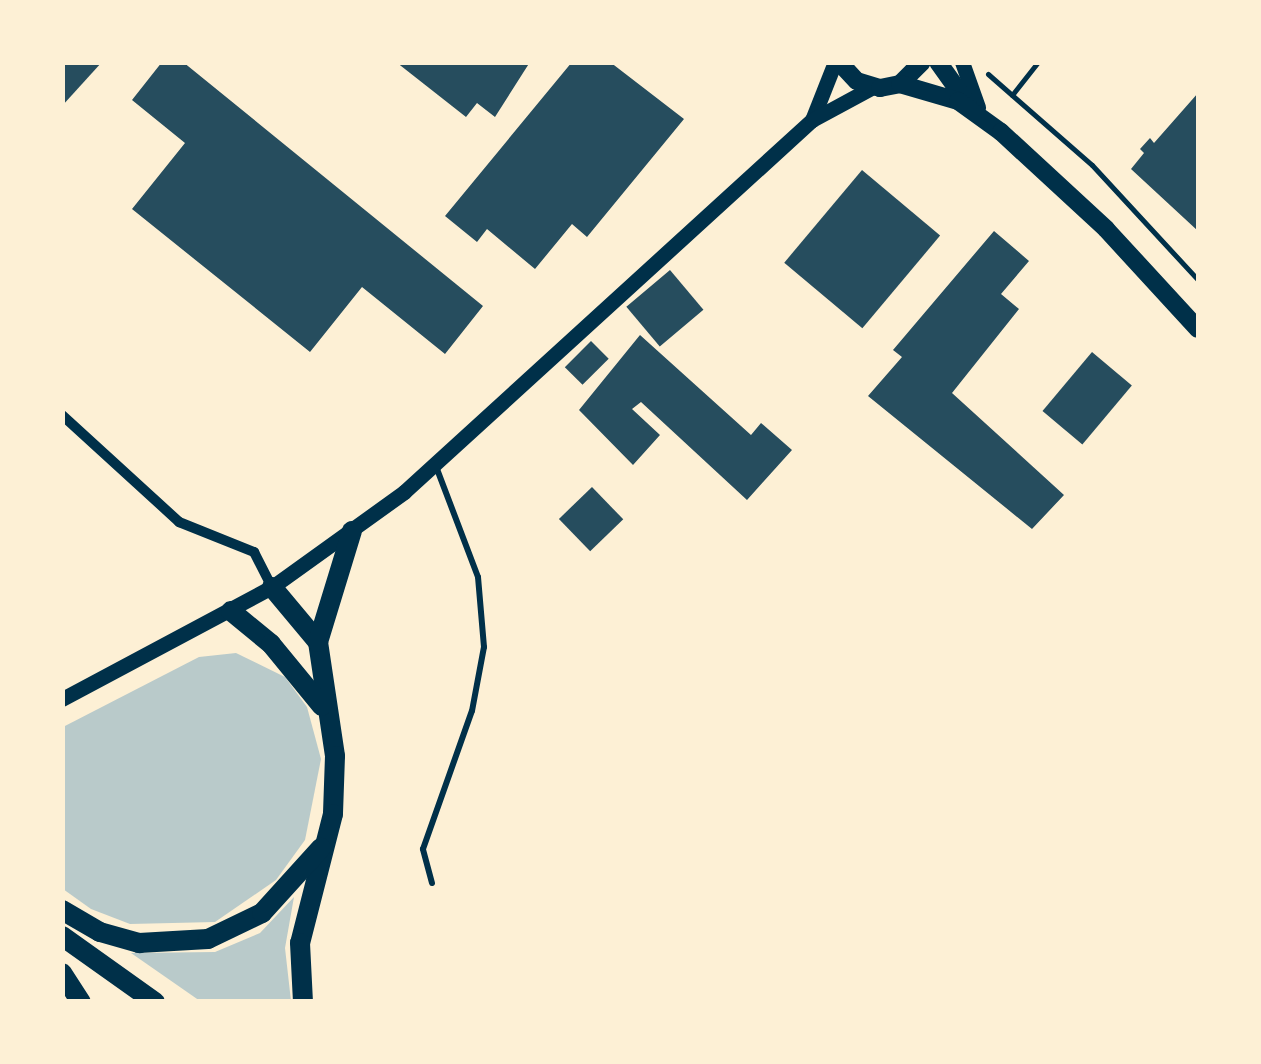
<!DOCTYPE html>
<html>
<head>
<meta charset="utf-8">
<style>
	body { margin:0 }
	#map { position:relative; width:1261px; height:1064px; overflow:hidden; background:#fdf0d5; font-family:"Times New Roman",serif }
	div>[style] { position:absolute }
	.green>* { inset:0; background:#b9caca }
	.building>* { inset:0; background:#264d5e; transform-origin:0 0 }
	.path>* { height:5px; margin:-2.5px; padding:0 2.5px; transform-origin:2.5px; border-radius:2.5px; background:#003049 }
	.service>* { height:6px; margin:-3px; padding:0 3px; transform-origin:3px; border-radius:3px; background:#003049 }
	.minor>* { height:10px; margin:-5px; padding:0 5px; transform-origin:5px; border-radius:5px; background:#003049 }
	.tertiary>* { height:15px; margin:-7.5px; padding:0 7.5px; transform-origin:7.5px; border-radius:7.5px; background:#003049 }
	.secondary>* { height:18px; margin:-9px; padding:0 9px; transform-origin:9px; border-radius:9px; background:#003049 }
	.primary>* { height:20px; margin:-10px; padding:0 10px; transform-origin:10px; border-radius:10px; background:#003049 }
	span { translate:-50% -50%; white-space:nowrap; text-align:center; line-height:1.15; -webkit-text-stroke:10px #fdf0d5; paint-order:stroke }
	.frame { position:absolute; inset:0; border:65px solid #fdf0d5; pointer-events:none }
</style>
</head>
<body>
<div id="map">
	<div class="green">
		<i style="clip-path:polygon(236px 653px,285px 677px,307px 707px,321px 759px,305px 840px,276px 880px,215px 922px,130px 924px,91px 909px,63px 889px,63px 727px,199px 657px)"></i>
		<i style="clip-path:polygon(294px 897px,285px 948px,291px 1001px,200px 1001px,131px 953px,215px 952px,260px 933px)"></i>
	</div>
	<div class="building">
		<i style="clip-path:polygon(62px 62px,102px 62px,62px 106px)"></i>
		<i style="clip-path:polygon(162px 62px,183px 62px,483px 306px,445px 354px,362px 287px,310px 352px,132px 209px,185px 143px,132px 100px)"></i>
		<i style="clip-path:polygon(396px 62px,530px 62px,495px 117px,477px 103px,466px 117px)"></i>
		<i style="clip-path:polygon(572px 62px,610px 62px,684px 119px,587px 237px,572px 224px,535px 269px,487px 229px,477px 242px,445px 216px)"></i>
		<i style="clip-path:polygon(1198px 93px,1198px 231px,1131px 169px,1144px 153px,1140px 149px,1150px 138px,1154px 143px)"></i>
		<i style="left:862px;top:170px;width:102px;height:121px;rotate:40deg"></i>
		<i style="clip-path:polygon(994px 231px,1029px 261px,1001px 294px,1019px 309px,952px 393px,1064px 495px,1032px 529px,868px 396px,902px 357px,893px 350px)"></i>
		<i style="left:670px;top:270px;width:52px;height:57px;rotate:50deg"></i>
		<i style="clip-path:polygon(640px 335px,751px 435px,761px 423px,792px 450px,747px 500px,641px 402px,632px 409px,660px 435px,633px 465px,579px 410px)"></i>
		<i style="left:591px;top:341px;width:25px;height:37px;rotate:45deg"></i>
		<i style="left:1092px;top:352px;width:52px;height:77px;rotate:40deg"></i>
		<i style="left:592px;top:487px;width:45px;height:46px;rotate:46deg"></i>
	</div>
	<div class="path">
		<i style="left:988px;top:74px;width:138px;rotate:41.2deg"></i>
		<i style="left:1092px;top:165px;width:156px;rotate:47.3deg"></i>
		<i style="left:1012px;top:95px;width:42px;rotate:-51.8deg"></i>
	</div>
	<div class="service">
		<i style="left:432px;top:883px;width:35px;rotate:-105deg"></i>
		<i style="left:423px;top:849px;width:146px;rotate:-70.5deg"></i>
		<i style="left:472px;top:711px;width:65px;rotate:-79.4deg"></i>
		<i style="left:484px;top:647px;width:70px;rotate:-94.9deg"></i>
		<i style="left:478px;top:577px;width:121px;rotate:-110.8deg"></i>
	</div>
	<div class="minor">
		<i style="left:62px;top:415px;width:159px;rotate:42.4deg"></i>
		<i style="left:179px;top:522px;width:81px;rotate:21.8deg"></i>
		<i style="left:254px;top:552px;width:39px;rotate:63deg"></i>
	</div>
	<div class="tertiary">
		<i style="left:962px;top:62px;width:48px;rotate:70.4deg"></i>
		<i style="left:812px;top:120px;width:62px;rotate:-68.4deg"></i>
		<i style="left:62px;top:699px;width:238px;rotate:-28.1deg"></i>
		<i style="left:272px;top:587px;width:163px;rotate:-35.7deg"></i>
		<i style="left:404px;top:492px;width:552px;rotate:-42.36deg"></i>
		<i style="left:812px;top:120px;width:69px;rotate:-28.4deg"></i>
	</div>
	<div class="secondary">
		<i style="left:839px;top:62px;width:26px;rotate:47deg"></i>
		<i style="left:857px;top:81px;width:24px;rotate:17deg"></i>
		<i style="left:880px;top:88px;width:20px;rotate:-11deg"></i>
		<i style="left:900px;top:84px;width:31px;rotate:-45deg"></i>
		<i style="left:938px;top:62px;width:52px;rotate:54.5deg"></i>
		<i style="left:900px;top:84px;width:60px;rotate:16.3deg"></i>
		<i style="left:958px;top:101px;width:53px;rotate:35.8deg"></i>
		<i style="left:1001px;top:132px;width:143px;rotate:42.7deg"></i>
		<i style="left:1106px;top:229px;width:136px;rotate:47.4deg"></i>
	</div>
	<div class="primary">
		<i style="left:272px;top:587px;width:72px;rotate:50.1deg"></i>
		<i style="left:318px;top:642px;width:115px;rotate:81.5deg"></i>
		<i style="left:335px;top:756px;width:58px;rotate:92deg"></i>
		<i style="left:333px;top:814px;width:133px;rotate:104.3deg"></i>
		<i style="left:300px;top:943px;width:59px;rotate:87.1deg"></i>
		<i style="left:231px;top:611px;width:52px;rotate:39.5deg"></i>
		<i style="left:271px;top:644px;width:80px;rotate:50.6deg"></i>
		<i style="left:318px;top:642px;width:116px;rotate:-73deg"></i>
		<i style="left:62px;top:910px;width:44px;rotate:30.1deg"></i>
		<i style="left:100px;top:932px;width:41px;rotate:15.8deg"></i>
		<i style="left:139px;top:943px;width:69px;rotate:-3.3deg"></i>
		<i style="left:208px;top:939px;width:60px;rotate:-25.7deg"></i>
		<i style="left:262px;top:913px;width:88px;rotate:-47.8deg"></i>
		<i style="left:62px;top:936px;width:114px;rotate:35.4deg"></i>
		<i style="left:62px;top:973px;width:35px;rotate:57deg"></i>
	</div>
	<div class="frame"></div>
</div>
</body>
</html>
